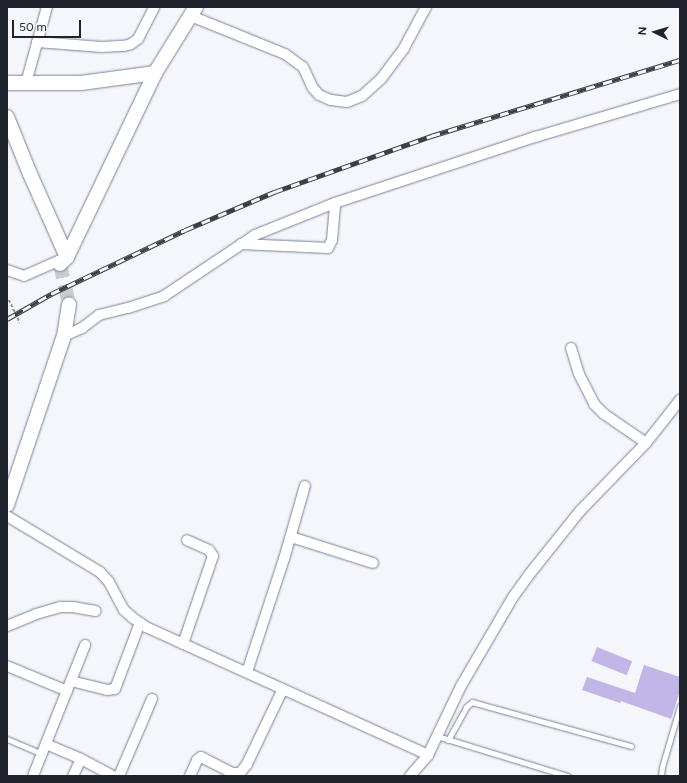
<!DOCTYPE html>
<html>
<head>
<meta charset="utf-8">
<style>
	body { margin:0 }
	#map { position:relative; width:687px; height:783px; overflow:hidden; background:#f4f6fb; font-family:Figtree,sans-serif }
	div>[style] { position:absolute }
	.building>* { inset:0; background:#c1b6e5; transform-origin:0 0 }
	.secondary-tunnel>* { height:14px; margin-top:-7px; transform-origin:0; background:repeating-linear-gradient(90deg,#c9ccd2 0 14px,transparent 0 21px) }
	.path>* { height:1.5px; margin-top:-0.75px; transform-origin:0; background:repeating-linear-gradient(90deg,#8a8d94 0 3px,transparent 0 5px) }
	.roads { filter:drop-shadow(0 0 1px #778297) drop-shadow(0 0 1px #778297) }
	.service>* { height:5px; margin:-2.5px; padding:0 2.5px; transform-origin:2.5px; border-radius:2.5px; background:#fff }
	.minor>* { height:10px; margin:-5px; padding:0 5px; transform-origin:5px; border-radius:5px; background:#fff }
	.secondary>* { height:14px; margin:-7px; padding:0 7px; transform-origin:7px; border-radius:7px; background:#fff }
	.rail>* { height:4.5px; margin-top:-2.25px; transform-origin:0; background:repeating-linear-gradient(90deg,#f4f6fb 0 9px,#3b4047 0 18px); box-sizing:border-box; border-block:1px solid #3b4047 }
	span { translate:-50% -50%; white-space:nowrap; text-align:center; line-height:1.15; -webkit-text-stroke:3.5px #f4f6fb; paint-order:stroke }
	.frame { position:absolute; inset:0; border:8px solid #1f242c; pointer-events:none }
	.north { position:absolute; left:635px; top:12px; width:40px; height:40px; -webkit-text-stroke:3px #f4f6fb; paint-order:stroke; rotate:275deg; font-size:11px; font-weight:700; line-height:16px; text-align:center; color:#1f242c }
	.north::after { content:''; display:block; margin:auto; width:14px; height:18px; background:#1f242c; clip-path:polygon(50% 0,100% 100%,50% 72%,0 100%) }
	.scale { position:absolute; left:12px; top:20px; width:69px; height:18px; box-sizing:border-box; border:2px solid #1f242c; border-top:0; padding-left:5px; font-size:12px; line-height:14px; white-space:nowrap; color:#1f242c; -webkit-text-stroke:3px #f4f6fb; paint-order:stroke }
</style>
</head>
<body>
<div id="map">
	<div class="building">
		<i style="left:597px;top:647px;width:38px;height:15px;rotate:22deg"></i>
		<i style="clip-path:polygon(644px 665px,680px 677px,680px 691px,671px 719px,621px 701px,620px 703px,582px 690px,587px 677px,635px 693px)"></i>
	</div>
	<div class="secondary-tunnel">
		<i style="left:60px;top:264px;width:41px;rotate:77.3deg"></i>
	</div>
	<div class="path">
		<i style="left:9px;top:300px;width:25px;rotate:64deg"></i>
	</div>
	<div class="roads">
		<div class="service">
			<i style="left:437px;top:736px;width:137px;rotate:17deg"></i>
			<i style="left:7px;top:739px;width:38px;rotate:23deg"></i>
			<i style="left:448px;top:740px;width:38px;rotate:-61deg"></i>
			<i style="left:466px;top:707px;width:8px;rotate:-40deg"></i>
			<i style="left:472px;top:702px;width:165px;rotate:15.5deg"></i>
			<i style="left:661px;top:776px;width:9px;rotate:-84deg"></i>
			<i style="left:662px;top:767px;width:64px;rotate:-73.6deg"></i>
		</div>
		<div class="minor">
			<i style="left:191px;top:16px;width:101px;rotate:22deg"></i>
			<i style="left:285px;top:54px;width:22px;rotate:36deg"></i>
			<i style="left:303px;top:67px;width:23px;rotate:65deg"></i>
			<i style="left:313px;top:88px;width:9px;rotate:49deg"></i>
			<i style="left:319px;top:95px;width:13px;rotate:23deg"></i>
			<i style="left:331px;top:100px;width:16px;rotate:7deg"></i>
			<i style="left:347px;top:102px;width:16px;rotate:-22deg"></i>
			<i style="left:362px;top:96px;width:25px;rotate:-42deg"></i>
			<i style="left:381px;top:79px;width:39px;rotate:-53deg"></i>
			<i style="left:404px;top:48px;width:47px;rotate:-61.8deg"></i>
			<i style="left:37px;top:42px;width:65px;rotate:4.4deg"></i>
			<i style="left:102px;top:47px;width:22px;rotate:-3deg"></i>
			<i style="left:124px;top:46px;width:7px;rotate:-16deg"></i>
			<i style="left:131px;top:44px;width:9px;rotate:-36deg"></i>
			<i style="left:138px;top:39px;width:36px;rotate:-63deg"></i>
			<i style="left:26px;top:83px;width:79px;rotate:-74.6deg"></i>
			<i style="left:241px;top:244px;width:87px;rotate:2.6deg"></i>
			<i style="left:328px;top:248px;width:9px;rotate:-63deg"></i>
			<i style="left:332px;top:240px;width:37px;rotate:-85deg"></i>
			<i style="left:7px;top:270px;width:18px;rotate:19deg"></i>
			<i style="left:24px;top:276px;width:45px;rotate:-23.7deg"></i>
			<i style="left:64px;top:336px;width:20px;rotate:-24deg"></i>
			<i style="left:82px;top:328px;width:21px;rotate:-37deg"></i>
			<i style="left:99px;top:315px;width:30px;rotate:-14deg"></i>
			<i style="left:128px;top:308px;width:38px;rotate:-18deg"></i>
			<i style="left:164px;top:296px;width:110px;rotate:-33.8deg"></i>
			<i style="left:255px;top:235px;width:86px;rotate:-21.8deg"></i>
			<i style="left:335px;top:203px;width:211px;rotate:-18.3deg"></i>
			<i style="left:535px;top:137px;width:151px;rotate:-16.5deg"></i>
			<i style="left:571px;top:348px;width:27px;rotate:73deg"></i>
			<i style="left:579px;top:374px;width:34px;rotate:63deg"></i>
			<i style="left:594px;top:404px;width:14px;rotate:45deg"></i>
			<i style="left:604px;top:414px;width:51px;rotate:34.6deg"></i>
			<i style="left:7px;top:516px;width:109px;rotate:31.1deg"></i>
			<i style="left:100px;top:572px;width:13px;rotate:48deg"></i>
			<i style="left:109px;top:582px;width:32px;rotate:62deg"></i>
			<i style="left:124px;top:610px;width:12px;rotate:42deg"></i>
			<i style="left:133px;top:618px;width:16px;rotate:35deg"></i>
			<i style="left:146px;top:627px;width:310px;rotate:24.4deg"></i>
			<i style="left:291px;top:537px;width:86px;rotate:17.6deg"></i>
			<i style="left:7px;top:626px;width:31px;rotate:-22deg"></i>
			<i style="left:36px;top:614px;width:25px;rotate:-16deg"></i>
			<i style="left:60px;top:607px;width:13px"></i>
			<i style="left:73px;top:607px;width:23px;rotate:10deg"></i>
			<i style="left:183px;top:644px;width:93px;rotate:-71.2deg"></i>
			<i style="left:213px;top:556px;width:7px;rotate:-124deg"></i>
			<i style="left:209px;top:550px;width:24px;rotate:-156deg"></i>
			<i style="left:7px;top:666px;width:65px;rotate:22.6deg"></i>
			<i style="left:247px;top:672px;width:119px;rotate:-71.9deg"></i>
			<i style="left:284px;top:559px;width:76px;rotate:-74deg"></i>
			<i style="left:71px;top:681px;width:37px;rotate:14deg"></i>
			<i style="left:107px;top:690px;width:8px;rotate:-7deg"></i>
			<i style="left:115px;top:689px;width:71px;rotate:-69.3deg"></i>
			<i style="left:46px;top:744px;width:38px;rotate:23deg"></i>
			<i style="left:81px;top:759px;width:36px;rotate:28deg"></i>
			<i style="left:33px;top:776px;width:141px;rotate:-68.3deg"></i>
			<i style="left:73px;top:776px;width:19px;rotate:-65deg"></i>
			<i style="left:119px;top:776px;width:84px;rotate:-66.8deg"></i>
			<i style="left:190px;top:776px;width:17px;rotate:-66deg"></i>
			<i style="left:197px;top:760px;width:5px;rotate:-37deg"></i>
			<i style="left:201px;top:757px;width:35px;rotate:27deg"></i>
			<i style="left:232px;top:773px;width:8px"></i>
			<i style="left:240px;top:773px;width:11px;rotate:-52deg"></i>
			<i style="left:247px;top:764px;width:83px;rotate:-64.4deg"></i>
			<i style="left:410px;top:776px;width:28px;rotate:-49deg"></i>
			<i style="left:428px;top:755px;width:76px;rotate:-64.4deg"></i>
			<i style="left:461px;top:686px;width:103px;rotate:-59.7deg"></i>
			<i style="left:513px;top:597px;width:26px;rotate:-54deg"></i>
			<i style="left:528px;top:576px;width:83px;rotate:-51.3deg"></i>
			<i style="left:580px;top:511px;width:95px;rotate:-45.9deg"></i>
			<i style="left:646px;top:443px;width:55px;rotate:-51.7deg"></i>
		</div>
		<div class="secondary">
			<i style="left:7px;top:83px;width:74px"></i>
			<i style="left:81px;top:83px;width:75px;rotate:-7.7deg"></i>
			<i style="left:155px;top:73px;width:78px;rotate:-58.2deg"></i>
			<i style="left:7px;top:117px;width:61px;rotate:68deg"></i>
			<i style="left:30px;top:174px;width:91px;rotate:66deg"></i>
			<i style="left:67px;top:257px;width:10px;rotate:135deg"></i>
			<i style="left:67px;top:257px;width:204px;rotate:-64.4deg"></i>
			<i style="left:7px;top:505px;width:178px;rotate:-71.4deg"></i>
			<i style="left:64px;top:336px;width:32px;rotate:-81deg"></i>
		</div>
	</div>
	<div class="rail">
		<i style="left:7px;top:319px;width:51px;rotate:-29.6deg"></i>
		<i style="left:51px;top:294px;width:148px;rotate:-25.5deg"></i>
		<i style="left:185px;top:230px;width:97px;rotate:-23.1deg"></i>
		<i style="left:274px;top:192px;width:167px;rotate:-19.6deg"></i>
		<i style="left:431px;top:136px;width:260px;rotate:-17deg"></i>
	</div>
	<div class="frame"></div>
	<div class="north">N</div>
	<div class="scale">50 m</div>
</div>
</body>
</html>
